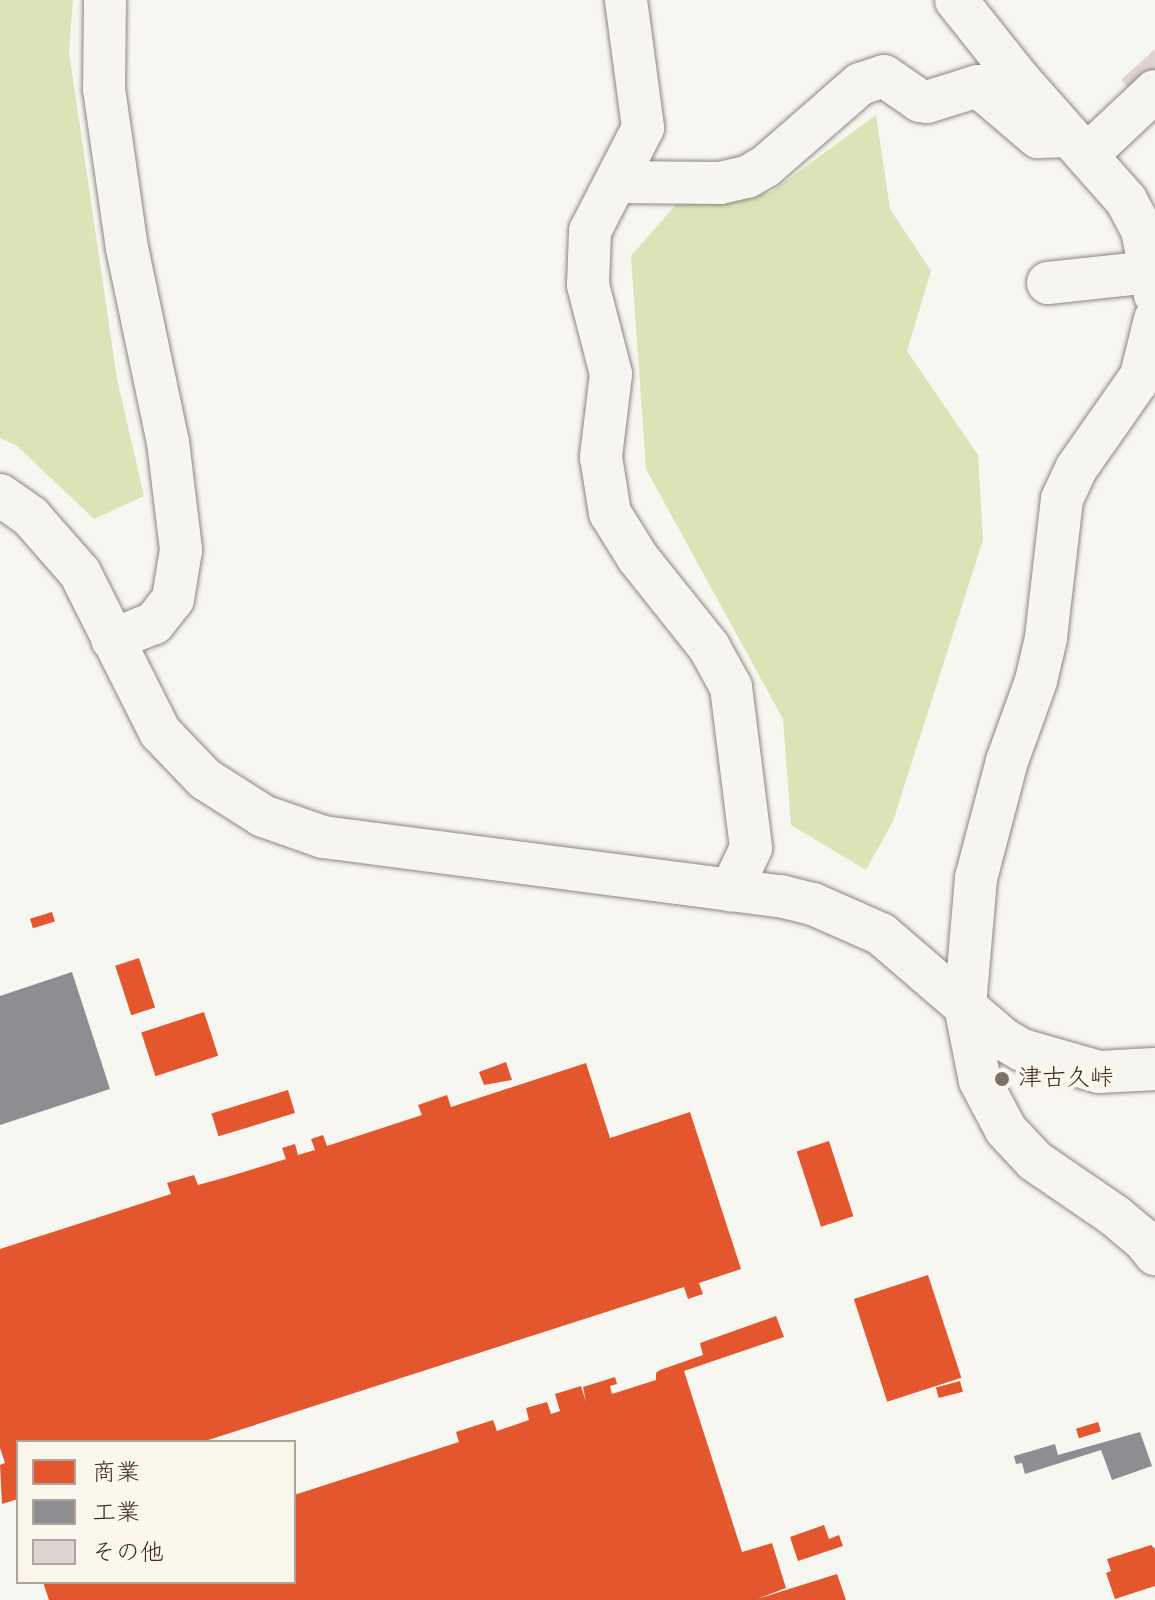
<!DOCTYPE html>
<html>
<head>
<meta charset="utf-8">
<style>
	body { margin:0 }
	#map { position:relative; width:1155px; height:1600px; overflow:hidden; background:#f8f6f0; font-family:Kalam,"Klee One",sans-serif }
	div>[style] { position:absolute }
	.green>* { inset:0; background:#dbe3b7 }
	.shops>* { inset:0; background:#e4572e; transform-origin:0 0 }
	.industry>* { inset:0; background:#8d8d92 }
	.building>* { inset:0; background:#e0d4d0 }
	.roads { filter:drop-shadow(0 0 2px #8b8781) drop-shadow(0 0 2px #8b8781) }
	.minor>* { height:42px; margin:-21px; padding:0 21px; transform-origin:21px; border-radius:21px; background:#f6f5f1 }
	.dots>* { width:22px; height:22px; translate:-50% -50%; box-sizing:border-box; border:4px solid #fbf7ec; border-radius:50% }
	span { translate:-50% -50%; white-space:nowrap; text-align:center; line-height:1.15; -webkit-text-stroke:8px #fbf7ec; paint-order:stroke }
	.poi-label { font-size:24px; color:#3b2a1e }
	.left { translate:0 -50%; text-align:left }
	.legend { position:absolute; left:16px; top:1440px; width:280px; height:144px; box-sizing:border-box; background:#fbf7ec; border:2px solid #aea59a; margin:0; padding:10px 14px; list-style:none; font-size:24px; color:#3b2a1e }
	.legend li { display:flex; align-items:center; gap:16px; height:40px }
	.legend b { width:40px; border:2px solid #aea59a }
</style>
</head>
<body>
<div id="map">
	<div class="green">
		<i style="clip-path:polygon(0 0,73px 0,69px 52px,117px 379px,144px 496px,94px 519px,17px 446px,0 438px)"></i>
		<i style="clip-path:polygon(876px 115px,890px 209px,931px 271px,907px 351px,978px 455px,983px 540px,893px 821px,866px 870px,791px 825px,783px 719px,646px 469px,631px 256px,680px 200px,771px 192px)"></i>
	</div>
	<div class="shops">
		<i style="left:52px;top:912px;width:10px;height:23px;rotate:73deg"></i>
		<i style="left:139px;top:958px;width:52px;height:25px;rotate:72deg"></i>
		<i style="left:204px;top:1012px;width:46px;height:66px;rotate:72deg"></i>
		<i style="clip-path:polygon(506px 1062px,512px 1080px,484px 1085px,479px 1072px)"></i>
		<i style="clip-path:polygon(586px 1063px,610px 1138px,690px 1112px,741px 1269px,699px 1283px,703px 1294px,688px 1299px,684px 1287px,202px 1442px,18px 1442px,18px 1499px,2px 1504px,0 1465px,5px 1463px,0 1448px,0 1249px,171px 1194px,167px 1183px,194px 1175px,198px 1185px,227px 1177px,286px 1159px,282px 1148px,295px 1144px,298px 1155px,315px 1150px,311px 1139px,323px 1135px,327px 1146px,422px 1115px,418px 1105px,447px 1095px,451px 1107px)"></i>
		<i style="left:288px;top:1090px;width:24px;height:80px;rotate:73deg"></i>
		<i style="left:829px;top:1141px;width:79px;height:34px;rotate:72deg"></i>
		<i style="left:928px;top:1275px;width:108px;height:78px;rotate:72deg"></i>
		<i style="clip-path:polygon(776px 1316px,784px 1337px,684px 1371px,742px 1552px,772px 1543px,786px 1588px,757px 1599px,837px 1574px,846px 1600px,49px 1600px,43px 1582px,294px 1582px,294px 1495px,459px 1442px,456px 1432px,493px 1420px,497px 1431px,529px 1420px,526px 1408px,547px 1402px,551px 1414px,560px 1411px,555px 1394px,581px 1386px,586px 1402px,583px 1387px,615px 1377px,617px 1384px,610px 1386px,612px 1394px,656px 1380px,656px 1373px,660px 1370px,703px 1355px,700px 1343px)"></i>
		<i style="left:960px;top:1381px;width:11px;height:25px;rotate:75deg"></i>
		<i style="left:1098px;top:1422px;width:10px;height:23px;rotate:73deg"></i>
		<i style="clip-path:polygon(824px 1525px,829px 1539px,839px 1535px,843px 1546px,798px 1561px,790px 1537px)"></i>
		<i style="clip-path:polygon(1151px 1545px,1155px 1549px,1155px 1586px,1115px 1599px,1106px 1573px,1111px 1571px,1107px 1559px)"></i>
	</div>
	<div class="industry">
		<i style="clip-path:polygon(72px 972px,110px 1089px,0 1125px,0 996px)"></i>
		<i style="clip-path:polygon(1140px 1432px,1152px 1466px,1112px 1480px,1101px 1450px,1025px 1474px,1022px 1463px,1016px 1464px,1014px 1456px,1055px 1444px,1058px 1455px)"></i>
	</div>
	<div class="building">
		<i style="clip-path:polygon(1155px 49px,1155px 81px,1137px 97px,1121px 80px)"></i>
	</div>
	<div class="roads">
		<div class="minor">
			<i style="left:105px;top:0;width:89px;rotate:90.6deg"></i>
			<i style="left:104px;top:89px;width:161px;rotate:81.8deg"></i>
			<i style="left:127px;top:248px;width:198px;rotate:78.1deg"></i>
			<i style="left:168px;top:442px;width:109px;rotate:83.1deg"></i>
			<i style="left:181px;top:550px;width:50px;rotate:99.3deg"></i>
			<i style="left:173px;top:599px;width:31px;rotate:128deg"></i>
			<i style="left:154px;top:623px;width:45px;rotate:158deg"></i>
			<i style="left:626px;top:0;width:129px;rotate:82.4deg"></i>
			<i style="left:643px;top:128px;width:116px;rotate:117.2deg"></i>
			<i style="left:590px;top:231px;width:54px;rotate:92.1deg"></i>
			<i style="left:588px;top:285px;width:92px;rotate:75.5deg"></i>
			<i style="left:611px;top:374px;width:84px;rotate:96.9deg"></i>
			<i style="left:601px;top:457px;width:57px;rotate:80.9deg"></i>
			<i style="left:610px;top:513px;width:53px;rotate:58.1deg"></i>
			<i style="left:638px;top:558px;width:114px;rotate:51.4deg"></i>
			<i style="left:709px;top:647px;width:46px;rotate:61.2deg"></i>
			<i style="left:731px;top:687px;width:162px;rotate:82.9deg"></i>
			<i style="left:751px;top:848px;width:47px;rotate:115.5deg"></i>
			<i style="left:956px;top:0;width:100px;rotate:51.5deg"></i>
			<i style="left:1018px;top:78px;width:163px;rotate:48.5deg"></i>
			<i style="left:1126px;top:200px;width:34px;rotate:62deg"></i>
			<i style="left:1142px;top:230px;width:66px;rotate:78.7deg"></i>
			<i style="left:1087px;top:155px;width:93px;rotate:-43.3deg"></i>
			<i style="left:616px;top:182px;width:104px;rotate:0.6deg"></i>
			<i style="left:720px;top:183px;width:28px;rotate:-13deg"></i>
			<i style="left:747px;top:177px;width:22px;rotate:-30deg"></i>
			<i style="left:766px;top:166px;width:125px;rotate:-41.1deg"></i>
			<i style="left:860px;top:84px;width:25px;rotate:-18deg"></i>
			<i style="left:884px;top:76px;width:44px;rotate:34.8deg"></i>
			<i style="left:920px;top:101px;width:7px;rotate:8deg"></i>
			<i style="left:927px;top:102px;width:53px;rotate:-17.4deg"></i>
			<i style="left:978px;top:86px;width:79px;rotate:40.4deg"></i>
			<i style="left:1038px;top:137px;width:31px;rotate:-2deg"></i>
			<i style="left:1048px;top:283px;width:104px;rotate:-6.1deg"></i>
			<i style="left:1155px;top:319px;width:59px;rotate:103.8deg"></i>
			<i style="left:1141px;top:376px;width:113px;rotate:125deg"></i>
			<i style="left:1076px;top:469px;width:33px;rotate:115deg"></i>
			<i style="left:1062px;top:499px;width:140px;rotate:96.6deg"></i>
			<i style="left:1046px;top:638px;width:44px;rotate:103.1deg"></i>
			<i style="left:1036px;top:681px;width:85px;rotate:109.9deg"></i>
			<i style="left:1007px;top:761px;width:121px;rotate:104.8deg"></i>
			<i style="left:976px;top:878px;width:128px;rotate:94.9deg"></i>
			<i style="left:965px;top:1006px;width:76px;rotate:78.7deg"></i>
			<i style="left:980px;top:1081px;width:55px;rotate:62deg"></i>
			<i style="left:1006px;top:1130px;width:42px;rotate:46.9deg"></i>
			<i style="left:1035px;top:1161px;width:96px;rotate:34.4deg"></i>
			<i style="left:1114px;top:1215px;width:39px;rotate:40deg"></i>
			<i style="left:1144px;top:1240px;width:18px;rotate:52deg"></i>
			<i style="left:0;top:495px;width:38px;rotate:35deg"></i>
			<i style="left:31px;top:517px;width:74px;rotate:48.8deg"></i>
			<i style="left:80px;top:573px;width:178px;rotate:63.3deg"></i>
			<i style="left:160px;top:732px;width:65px;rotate:46.2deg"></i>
			<i style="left:205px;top:779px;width:69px;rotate:32.5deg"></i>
			<i style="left:263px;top:816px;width:64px;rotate:19.3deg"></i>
			<i style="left:323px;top:837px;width:461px;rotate:7.4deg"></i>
			<i style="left:780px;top:896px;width:34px;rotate:14deg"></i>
			<i style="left:813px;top:904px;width:74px;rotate:23.8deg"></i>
			<i style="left:881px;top:934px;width:161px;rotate:40.7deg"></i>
			<i style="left:1003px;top:1039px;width:22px;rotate:30deg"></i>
			<i style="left:1022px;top:1050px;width:80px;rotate:15.9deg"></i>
			<i style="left:1099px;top:1072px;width:56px;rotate:-3.1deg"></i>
		</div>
	</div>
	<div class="dots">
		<i style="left:1002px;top:1079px;background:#7d7168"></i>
	</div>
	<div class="poi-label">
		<span class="left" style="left:1018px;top:1079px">津古久峠</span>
	</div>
	<ul class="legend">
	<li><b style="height:22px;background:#e4572e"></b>商業</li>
	<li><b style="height:22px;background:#8d8d92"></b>工業</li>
	<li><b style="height:22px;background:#e0d4d0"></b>その他</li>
	</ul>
</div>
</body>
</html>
